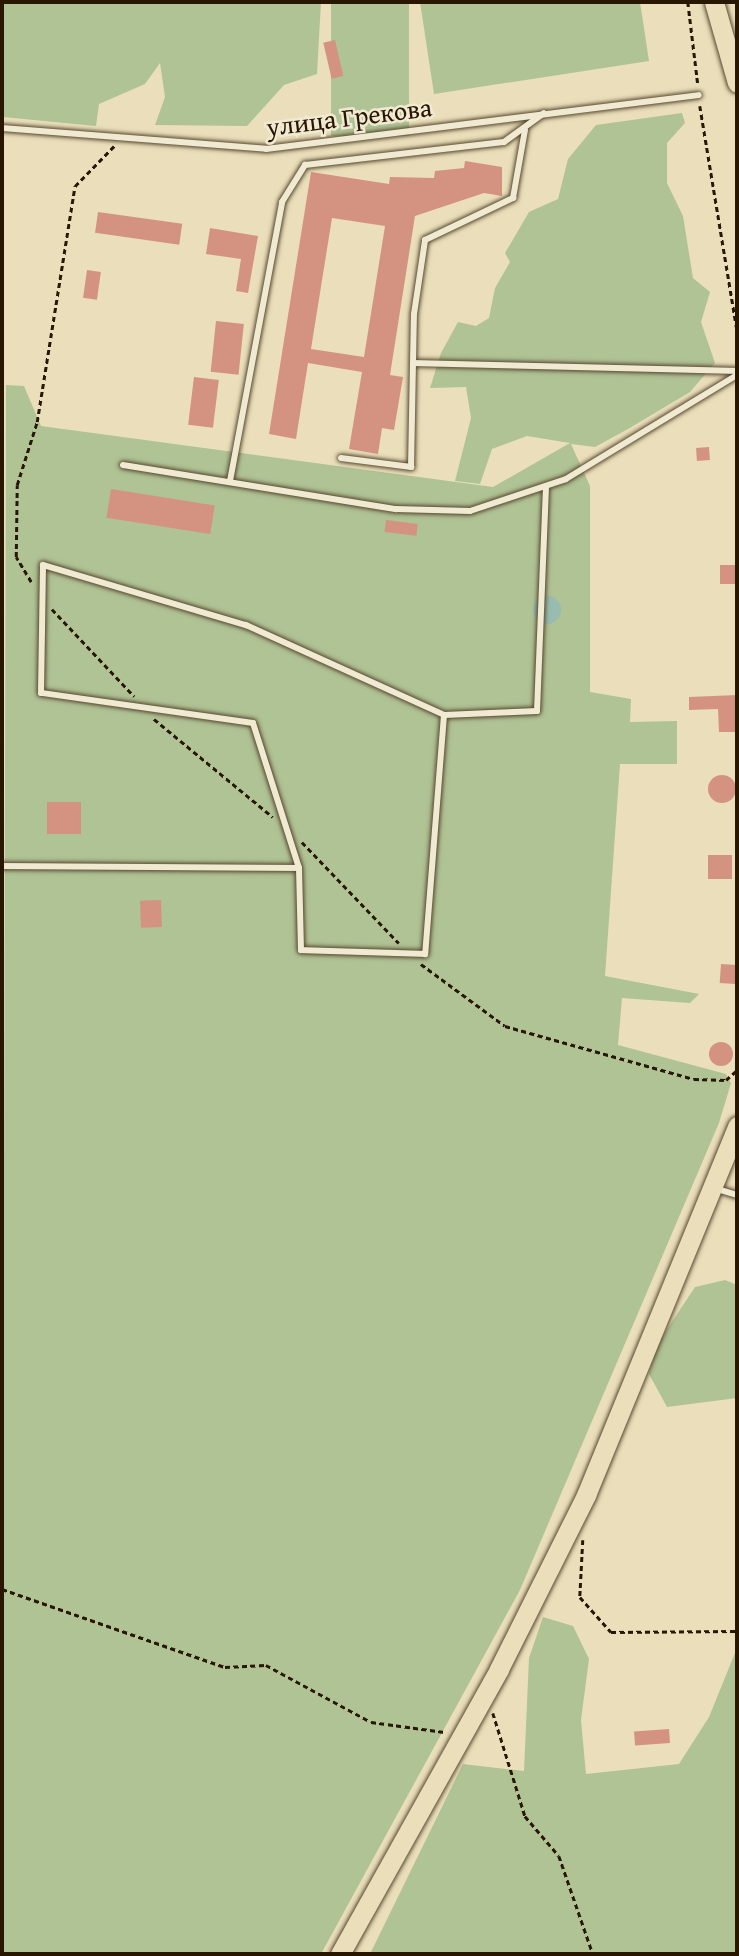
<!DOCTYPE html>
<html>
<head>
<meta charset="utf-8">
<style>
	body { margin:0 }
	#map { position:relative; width:739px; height:1956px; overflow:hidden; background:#eadfba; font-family:"Gentium Book Plus",serif }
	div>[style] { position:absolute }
	.green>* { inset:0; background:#b0c395; transform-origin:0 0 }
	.water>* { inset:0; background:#98bdb0 }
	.round { border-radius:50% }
	.building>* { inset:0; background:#d49280; transform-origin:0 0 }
	.path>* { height:2.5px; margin-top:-1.25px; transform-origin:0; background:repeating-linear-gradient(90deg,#281601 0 5px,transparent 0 8.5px) }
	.roads { filter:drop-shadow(0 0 2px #58482f) drop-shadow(0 0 2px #58482f) }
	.lane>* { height:6px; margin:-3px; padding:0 3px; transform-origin:3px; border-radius:3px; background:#f1ead2 }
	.primary>* { height:19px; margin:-9.5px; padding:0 9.5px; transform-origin:9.5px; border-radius:9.5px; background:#eadfba }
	span { translate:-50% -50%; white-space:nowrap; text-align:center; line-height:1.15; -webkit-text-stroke:5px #f1ead2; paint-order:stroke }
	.street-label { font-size:26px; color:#281601 }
	.frame { position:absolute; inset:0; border:4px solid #281601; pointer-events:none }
</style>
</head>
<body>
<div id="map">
	<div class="green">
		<i style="clip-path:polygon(2px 2px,321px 2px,317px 74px,284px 85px,247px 126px,155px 125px,165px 97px,160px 63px,145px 84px,99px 104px,96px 126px,3px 117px)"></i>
		<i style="left:331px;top:2px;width:78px;height:134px"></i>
		<i style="clip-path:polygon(420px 2px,640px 2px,649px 61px,434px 94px)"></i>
		<i style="clip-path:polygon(682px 113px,685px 123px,667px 143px,667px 183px,683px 216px,693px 278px,710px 292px,701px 322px,715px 363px,690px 392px,628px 429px,595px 447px,571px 444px,590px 486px,590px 692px,631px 699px,630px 722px,677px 721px,677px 764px,620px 764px,605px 976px,699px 994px,690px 1003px,622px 998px,618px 1045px,726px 1074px,731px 1083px,719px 1123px,520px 1590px,321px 1954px,2px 1954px,6px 385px,24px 386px,41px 426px,493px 487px,570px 443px,527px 436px,492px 449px,480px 484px,455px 481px,471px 418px,466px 387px,430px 388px,441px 353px,458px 322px,476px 326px,489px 318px,495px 288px,510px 262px,505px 253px,529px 212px,558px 199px,568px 159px,596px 125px)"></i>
		<i style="clip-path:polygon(725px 1280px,737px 1285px,737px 1398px,667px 1407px,649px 1374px,656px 1346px,695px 1287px)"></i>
		<i style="clip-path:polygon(543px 1617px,573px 1626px,589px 1659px,581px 1720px,586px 1774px,679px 1764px,709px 1717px,737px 1648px,737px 1954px,370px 1954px,463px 1764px,524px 1771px,529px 1658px)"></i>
	</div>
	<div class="water">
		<i class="round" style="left:533px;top:596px;width:28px;height:28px"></i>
	</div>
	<div class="building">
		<i style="left:335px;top:40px;width:37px;height:12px;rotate:77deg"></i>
		<i style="clip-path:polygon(evenodd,465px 161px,502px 167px,502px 196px,484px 193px,415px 216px,390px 375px,403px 377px,394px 430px,382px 428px,378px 454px,349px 449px,362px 372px,308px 363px,296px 439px,269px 434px,311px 172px,389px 184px,390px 177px,434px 178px,435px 171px,464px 168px,465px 161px,332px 218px,385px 226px,364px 357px,311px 349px,332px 218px)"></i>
		<i style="left:98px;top:212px;width:85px;height:21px;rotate:8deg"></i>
		<i style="clip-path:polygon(210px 228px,258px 236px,248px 293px,236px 291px,241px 259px,206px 254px)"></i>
		<i style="left:87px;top:270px;width:14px;height:28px;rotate:8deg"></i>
		<i style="left:216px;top:321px;width:28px;height:51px;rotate:6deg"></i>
		<i style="left:194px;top:377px;width:25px;height:48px;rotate:7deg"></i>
		<i style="left:709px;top:447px;width:13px;height:13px;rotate:86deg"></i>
		<i style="left:111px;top:489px;width:105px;height:29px;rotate:9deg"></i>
		<i style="left:386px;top:520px;width:32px;height:12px;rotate:7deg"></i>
		<i style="left:737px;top:565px;width:19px;height:17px;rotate:90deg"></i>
		<i style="clip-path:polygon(737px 695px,737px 732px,719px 732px,718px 709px,689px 710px,689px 697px)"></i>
		<i class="round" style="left:708px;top:775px;width:28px;height:28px"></i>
		<i style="left:47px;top:802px;width:34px;height:32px"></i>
		<i style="left:708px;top:855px;width:24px;height:24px"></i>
		<i style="left:161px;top:900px;width:27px;height:21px;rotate:88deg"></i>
		<i style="left:721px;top:964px;width:16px;height:19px;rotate:4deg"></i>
		<i class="round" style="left:709px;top:1042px;width:24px;height:24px"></i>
		<i style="left:669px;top:1729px;width:14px;height:35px;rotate:86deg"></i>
	</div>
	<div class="path">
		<i style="left:688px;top:2px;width:84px;rotate:83.1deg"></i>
		<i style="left:700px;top:106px;width:227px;rotate:80.6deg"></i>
		<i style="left:31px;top:582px;width:29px;rotate:-121deg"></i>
		<i style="left:16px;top:557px;width:72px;rotate:-89.2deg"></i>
		<i style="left:17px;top:485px;width:66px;rotate:-72.4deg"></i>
		<i style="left:37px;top:422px;width:239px;rotate:-80.9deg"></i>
		<i style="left:75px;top:186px;width:56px;rotate:-45.7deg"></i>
		<i style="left:52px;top:609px;width:120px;rotate:46.7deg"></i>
		<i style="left:154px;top:719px;width:154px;rotate:39.5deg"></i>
		<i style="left:302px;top:842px;width:140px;rotate:46.2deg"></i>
		<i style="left:421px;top:964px;width:104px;rotate:36.4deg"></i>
		<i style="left:505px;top:1026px;width:196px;rotate:15.7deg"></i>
		<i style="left:694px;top:1079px;width:32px;rotate:2deg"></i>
		<i style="left:726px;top:1080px;width:15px;rotate:-42deg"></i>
		<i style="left:583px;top:1540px;width:57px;rotate:93deg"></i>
		<i style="left:580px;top:1597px;width:47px;rotate:48.5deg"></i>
		<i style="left:611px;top:1632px;width:126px;rotate:-0.5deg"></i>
		<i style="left:2px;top:1589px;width:236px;rotate:19.3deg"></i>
		<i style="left:225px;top:1667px;width:41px;rotate:-2.8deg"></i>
		<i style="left:266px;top:1665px;width:119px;rotate:28.5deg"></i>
		<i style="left:371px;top:1722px;width:74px;rotate:7.8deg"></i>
		<i style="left:493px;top:1713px;width:108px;rotate:72.7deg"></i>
		<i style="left:525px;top:1816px;width:52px;rotate:49.6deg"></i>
		<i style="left:559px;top:1856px;width:104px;rotate:70.9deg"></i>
	</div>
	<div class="roads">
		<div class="lane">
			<i style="left:2px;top:128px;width:265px;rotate:4.5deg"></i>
			<i style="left:266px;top:149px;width:436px;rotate:-7.1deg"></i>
			<i style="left:415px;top:363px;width:322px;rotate:1.4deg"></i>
			<i style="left:341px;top:458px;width:71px;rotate:7.3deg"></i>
			<i style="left:411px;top:467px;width:153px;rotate:-88.9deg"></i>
			<i style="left:414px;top:314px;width:75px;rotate:-81.5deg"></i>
			<i style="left:425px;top:240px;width:98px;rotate:-25.5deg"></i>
			<i style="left:513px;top:198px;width:69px;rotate:-80deg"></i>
			<i style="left:123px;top:465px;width:277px;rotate:9.2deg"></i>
			<i style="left:396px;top:509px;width:74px;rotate:1.5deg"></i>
			<i style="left:470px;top:511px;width:101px;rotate:-18.4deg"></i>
			<i style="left:566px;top:479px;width:200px;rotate:-31.3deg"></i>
			<i style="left:230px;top:481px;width:284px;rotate:-79.4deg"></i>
			<i style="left:282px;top:202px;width:44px;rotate:-58.1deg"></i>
			<i style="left:305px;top:165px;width:200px;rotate:-6.6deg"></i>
			<i style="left:504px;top:142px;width:49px;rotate:-35.9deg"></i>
			<i style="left:43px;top:565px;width:212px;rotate:16.5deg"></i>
			<i style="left:246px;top:625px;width:217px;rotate:24.4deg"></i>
			<i style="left:444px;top:715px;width:240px;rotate:94.5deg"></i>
			<i style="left:425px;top:954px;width:124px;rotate:-178.2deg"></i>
			<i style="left:301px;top:950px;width:82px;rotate:-91.4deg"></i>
			<i style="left:299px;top:868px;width:152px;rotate:-107.6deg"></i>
			<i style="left:253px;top:723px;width:214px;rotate:-171.9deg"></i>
			<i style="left:41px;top:693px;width:128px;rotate:-89.1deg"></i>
			<i style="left:444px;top:715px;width:93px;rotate:-2.5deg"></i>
			<i style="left:537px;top:711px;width:225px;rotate:-87.7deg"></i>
			<i style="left:2px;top:866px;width:297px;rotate:0.4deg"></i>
			<i style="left:714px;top:1188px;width:24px;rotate:17deg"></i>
		</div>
		<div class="primary">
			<i style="left:714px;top:2px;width:84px;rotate:74.1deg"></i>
			<i style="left:340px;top:1954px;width:326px;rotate:-60.8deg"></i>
			<i style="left:499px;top:1669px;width:195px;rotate:-63.4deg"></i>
			<i style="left:586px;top:1495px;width:399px;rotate:-67.7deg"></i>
		</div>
	</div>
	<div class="street-label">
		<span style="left:349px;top:117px;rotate:-7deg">улица Грекова</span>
	</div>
	<div class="frame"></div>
</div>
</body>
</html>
